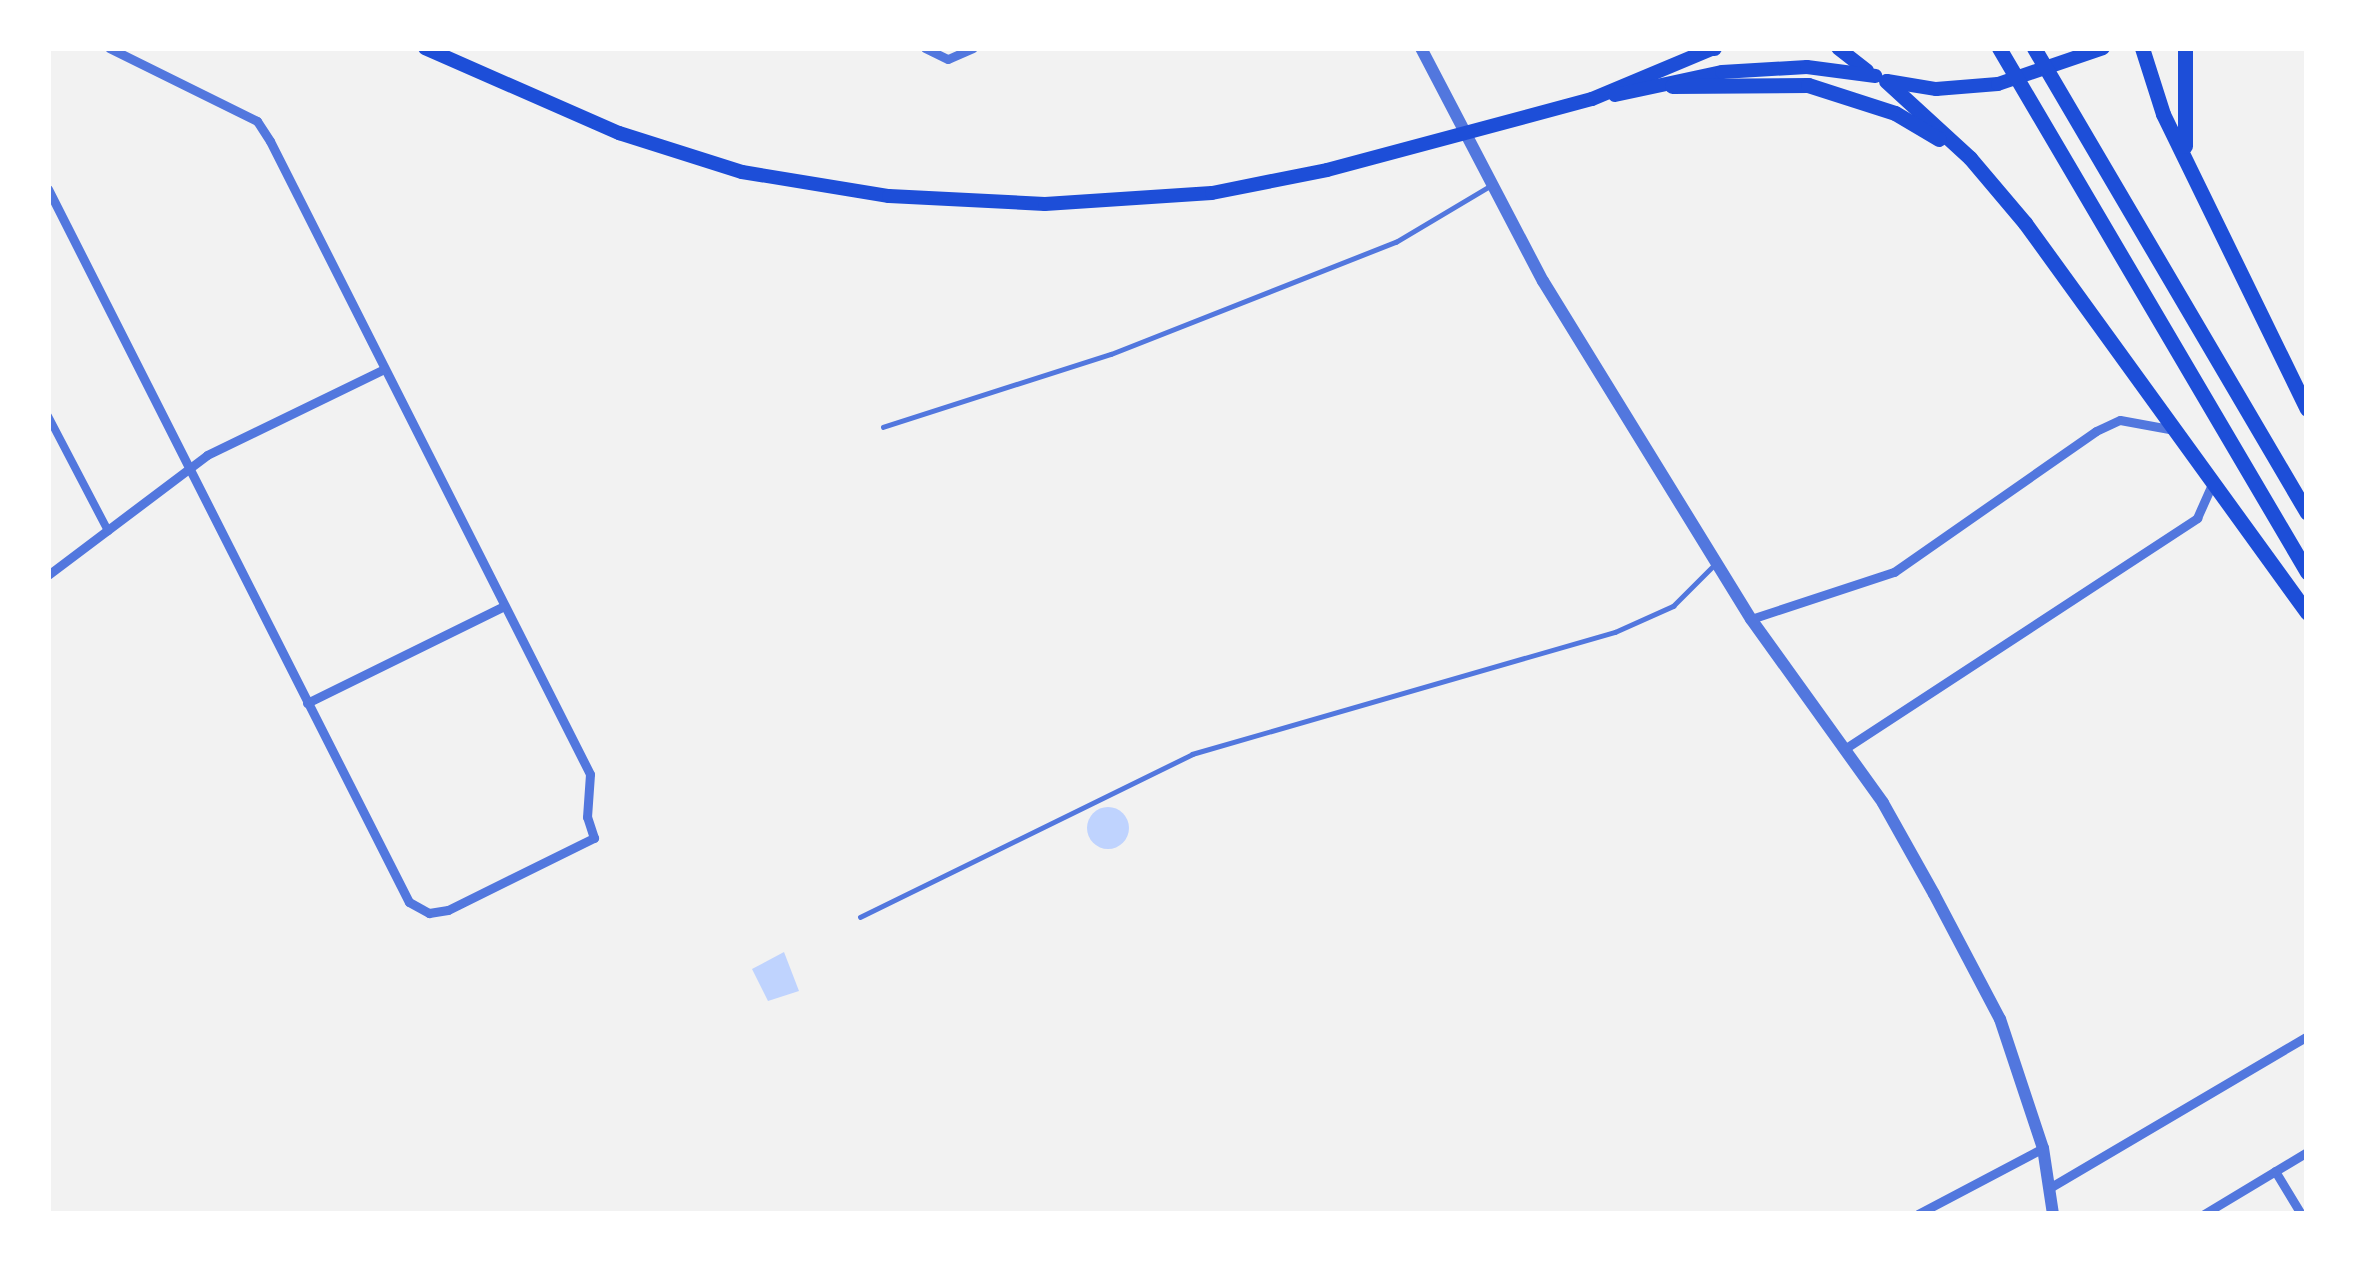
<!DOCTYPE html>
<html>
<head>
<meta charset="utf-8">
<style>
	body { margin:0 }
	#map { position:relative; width:2355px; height:1262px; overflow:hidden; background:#f2f2f2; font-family:"DejaVu Sans",sans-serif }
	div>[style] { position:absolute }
	.water>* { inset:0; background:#bfd3fe }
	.round { border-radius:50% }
	.service>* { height:4.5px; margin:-2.25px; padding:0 2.25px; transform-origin:2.25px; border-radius:2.25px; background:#5277de }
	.pedestrian>* { height:8px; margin:-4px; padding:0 4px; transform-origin:4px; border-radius:4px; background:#5277de }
	.minor>* { height:9px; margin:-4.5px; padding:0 4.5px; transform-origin:4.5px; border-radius:4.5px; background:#5277de }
	.tertiary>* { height:12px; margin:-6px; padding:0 6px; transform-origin:6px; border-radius:6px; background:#5277de }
	.secondary>* { height:14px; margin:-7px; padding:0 7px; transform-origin:7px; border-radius:7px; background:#1d4ed8 }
	.primary>* { height:15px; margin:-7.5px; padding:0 7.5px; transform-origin:7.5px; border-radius:7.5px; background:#1d4ed8 }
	span { translate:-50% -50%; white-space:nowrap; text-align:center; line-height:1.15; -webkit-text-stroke:12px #fff; paint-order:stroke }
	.frame { position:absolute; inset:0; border:51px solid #fff; pointer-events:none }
</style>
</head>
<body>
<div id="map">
	<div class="water">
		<i class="round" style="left:1087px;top:807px;width:42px;height:42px"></i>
		<i style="clip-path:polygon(784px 952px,799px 991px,768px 1001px,752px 969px)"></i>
	</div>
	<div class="service">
		<i style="left:883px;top:427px;width:239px;rotate:-17.8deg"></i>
		<i style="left:1111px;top:354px;width:306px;rotate:-21.5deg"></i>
		<i style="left:1396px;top:242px;width:109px;rotate:-30.8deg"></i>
		<i style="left:860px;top:917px;width:370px;rotate:-26.1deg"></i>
		<i style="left:1192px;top:754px;width:440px;rotate:-16.1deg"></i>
		<i style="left:1615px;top:632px;width:64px;rotate:-24.1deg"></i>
		<i style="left:1673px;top:606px;width:61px;rotate:-45deg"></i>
	</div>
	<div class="pedestrian">
		<i style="left:48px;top:416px;width:130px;rotate:62.4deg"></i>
	</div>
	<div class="minor">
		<i style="left:925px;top:48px;width:25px;rotate:26deg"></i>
		<i style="left:948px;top:59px;width:27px;rotate:-24deg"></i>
		<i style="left:48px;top:189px;width:799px;rotate:63.15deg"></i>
		<i style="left:409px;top:902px;width:23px;rotate:29deg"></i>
		<i style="left:429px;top:913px;width:19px;rotate:-9deg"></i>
		<i style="left:448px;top:910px;width:163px;rotate:-26.3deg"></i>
		<i style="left:594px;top:838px;width:22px;rotate:-108deg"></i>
		<i style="left:587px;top:817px;width:43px;rotate:-86deg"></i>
		<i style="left:590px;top:774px;width:709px;rotate:-116.82deg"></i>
		<i style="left:270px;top:141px;width:24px;rotate:-123deg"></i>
		<i style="left:257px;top:121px;width:165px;rotate:-153.7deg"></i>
		<i style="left:48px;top:575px;width:199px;rotate:-37deg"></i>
		<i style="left:207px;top:455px;width:197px;rotate:-25.9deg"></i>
		<i style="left:1751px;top:619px;width:151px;rotate:-18.2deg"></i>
		<i style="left:1894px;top:572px;width:246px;rotate:-34.9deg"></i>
		<i style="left:2096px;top:431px;width:26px;rotate:-25deg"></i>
		<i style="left:2120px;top:420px;width:50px;rotate:10.4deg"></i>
		<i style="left:307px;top:703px;width:220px;rotate:-26.2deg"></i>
		<i style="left:1846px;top:748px;width:420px;rotate:-33.2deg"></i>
		<i style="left:2197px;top:518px;width:36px;rotate:-66deg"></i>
		<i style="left:2275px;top:1171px;width:50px;rotate:58.8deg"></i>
		<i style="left:2051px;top:1187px;width:297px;rotate:-30.5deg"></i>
		<i style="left:1918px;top:1214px;width:141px;rotate:-27.8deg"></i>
		<i style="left:2204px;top:1214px;width:120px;rotate:-31deg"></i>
	</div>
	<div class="tertiary">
		<i style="left:1421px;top:48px;width:263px;rotate:62.4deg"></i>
		<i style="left:1543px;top:281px;width:397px;rotate:58.4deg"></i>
		<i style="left:1751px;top:619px;width:226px;rotate:54.3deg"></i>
		<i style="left:1883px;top:803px;width:104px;rotate:60.7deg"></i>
		<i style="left:1934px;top:894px;width:141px;rotate:62.2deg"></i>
		<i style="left:2000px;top:1019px;width:136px;rotate:71.6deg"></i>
		<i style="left:2043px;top:1148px;width:67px;rotate:81.4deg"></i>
	</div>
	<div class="secondary">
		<i style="left:425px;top:48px;width:212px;rotate:23.7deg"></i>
		<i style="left:619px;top:133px;width:129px;rotate:17.6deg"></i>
		<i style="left:742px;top:172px;width:149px;rotate:9.3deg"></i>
		<i style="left:889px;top:196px;width:156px;rotate:2.9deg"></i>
		<i style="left:1045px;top:204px;width:167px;rotate:-3.8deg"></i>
		<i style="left:1212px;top:193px;width:117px;rotate:-11.3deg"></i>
		<i style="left:1327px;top:170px;width:274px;rotate:-15deg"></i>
		<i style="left:1592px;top:99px;width:132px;rotate:-22.7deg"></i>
		<i style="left:1838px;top:48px;width:37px;rotate:38deg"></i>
		<i style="left:1887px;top:81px;width:50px;rotate:9.3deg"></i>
		<i style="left:1936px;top:89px;width:62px;rotate:-4.6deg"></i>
		<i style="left:1998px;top:84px;width:111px;rotate:-18.9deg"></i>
		<i style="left:1615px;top:95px;width:109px;rotate:-12.1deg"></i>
		<i style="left:1722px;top:72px;width:85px;rotate:-3.4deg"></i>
		<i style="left:1807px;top:67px;width:69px;rotate:7.5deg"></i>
	</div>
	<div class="primary">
		<i style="left:1713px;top:48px;width:1px"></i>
		<i style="left:1999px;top:48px;width:608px;rotate:59.55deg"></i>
		<i style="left:2034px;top:48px;width:539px;rotate:59.58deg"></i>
		<i style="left:2142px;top:48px;width:69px;rotate:72.3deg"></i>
		<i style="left:2163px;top:114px;width:328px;rotate:64deg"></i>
		<i style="left:1886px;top:81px;width:114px;rotate:42.5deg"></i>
		<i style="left:1970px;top:158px;width:85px;rotate:49.8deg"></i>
		<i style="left:2025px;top:223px;width:481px;rotate:54.1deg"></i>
		<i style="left:1672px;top:86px;width:136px;rotate:-0.4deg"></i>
		<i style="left:1808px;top:85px;width:91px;rotate:17.8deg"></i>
		<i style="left:1895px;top:113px;width:51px;rotate:30.6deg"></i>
		<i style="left:2185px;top:146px;width:98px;rotate:-90deg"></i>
	</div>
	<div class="frame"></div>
</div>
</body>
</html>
